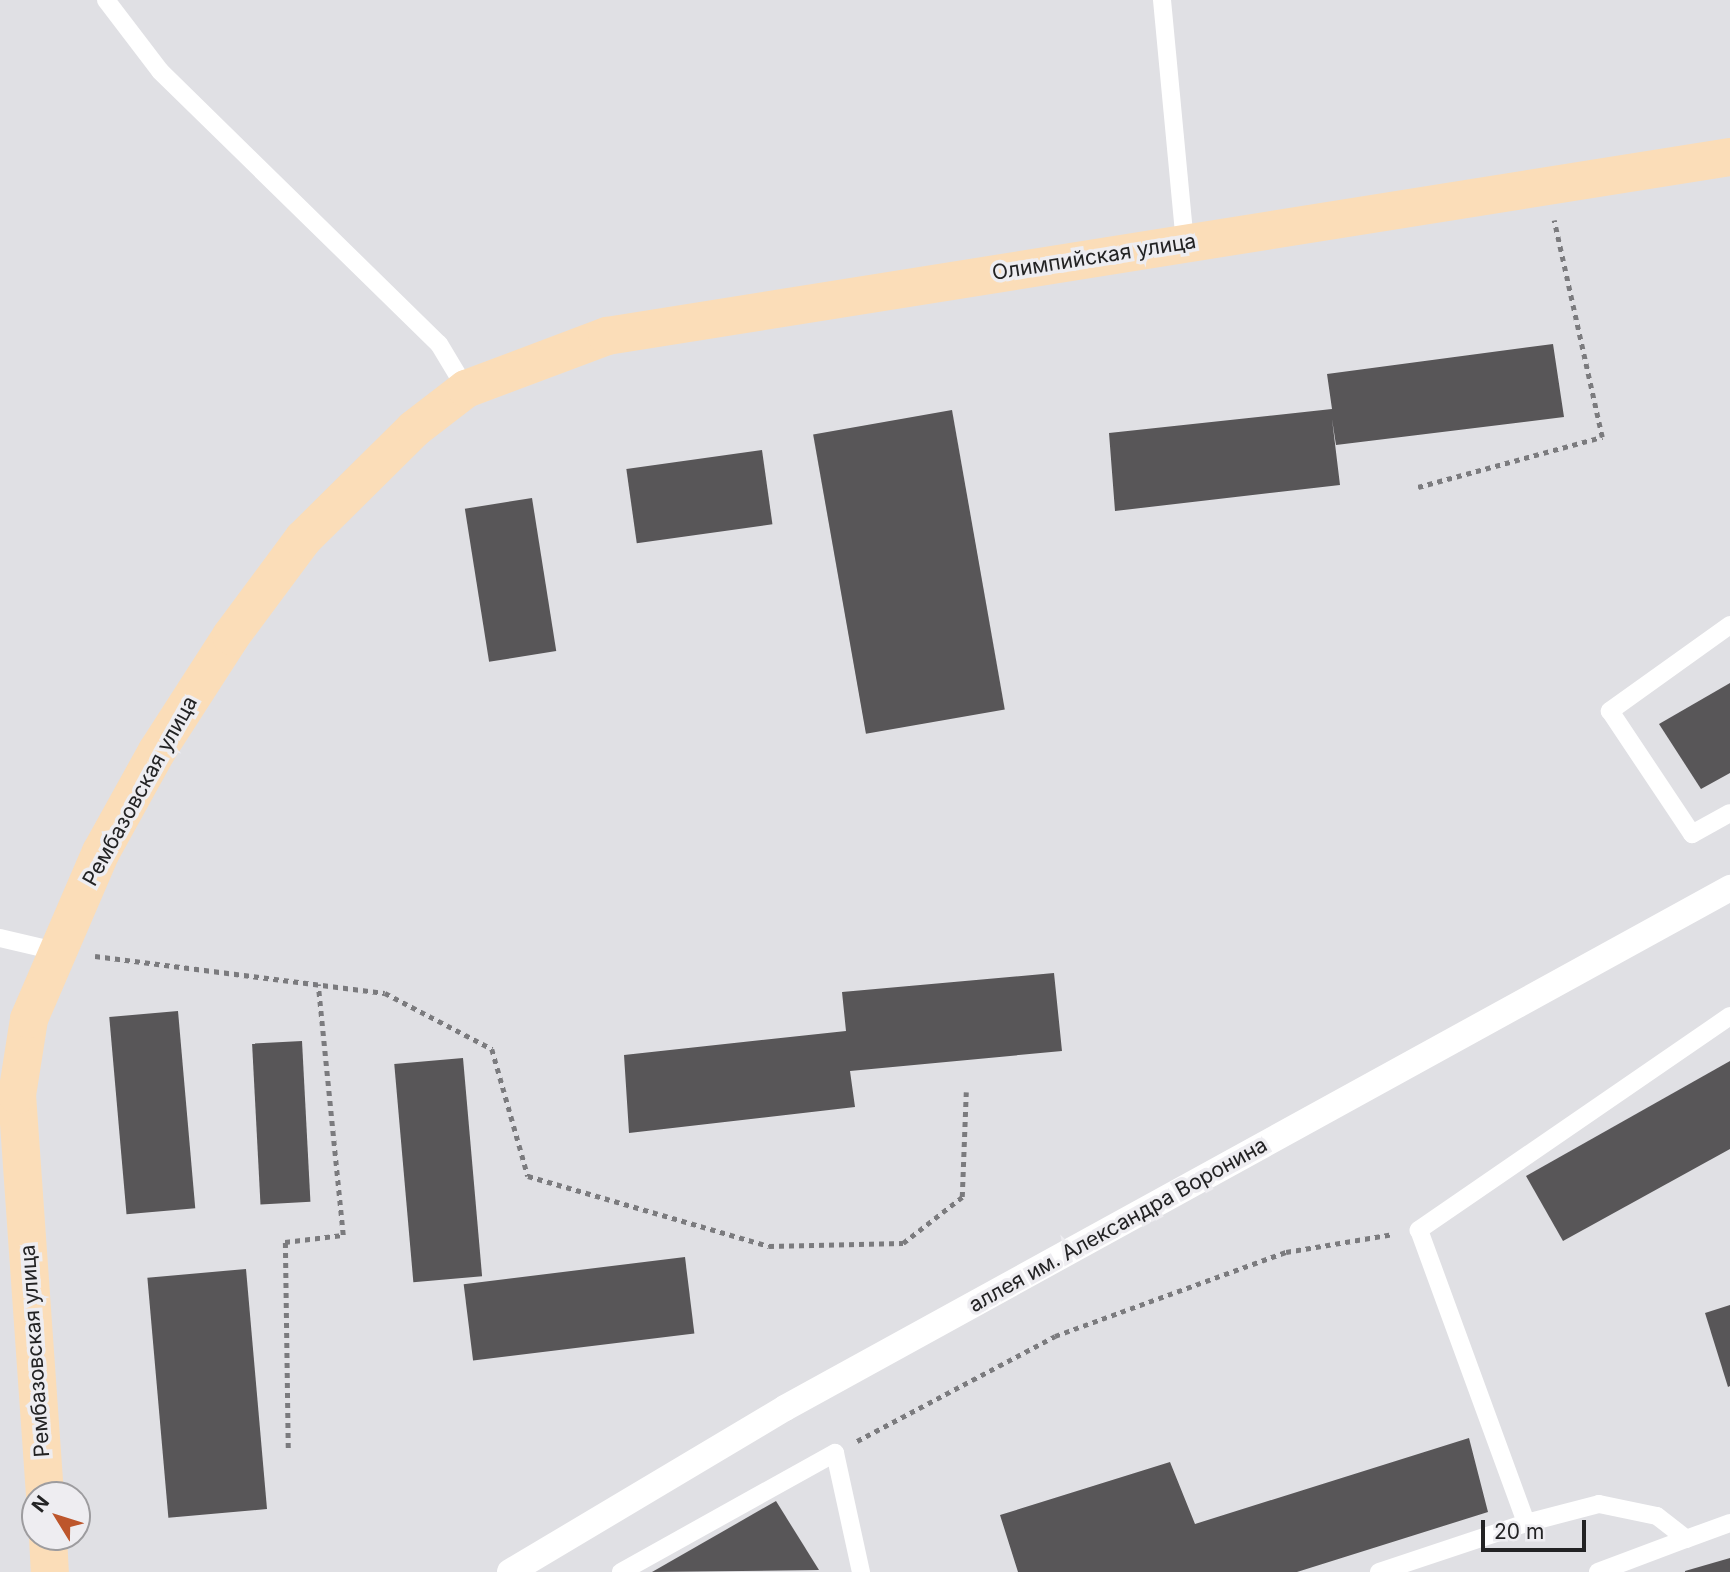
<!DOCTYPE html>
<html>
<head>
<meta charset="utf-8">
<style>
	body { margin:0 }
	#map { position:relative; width:1730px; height:1572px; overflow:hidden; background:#e0e0e4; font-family:Inter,sans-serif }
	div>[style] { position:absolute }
	.building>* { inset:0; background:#585658; transform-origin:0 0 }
	.path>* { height:4.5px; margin-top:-2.25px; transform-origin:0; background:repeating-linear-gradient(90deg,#7b7b7e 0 5px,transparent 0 10px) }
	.service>* { height:18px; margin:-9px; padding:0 9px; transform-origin:9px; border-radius:9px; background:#fff }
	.pedestrian>* { height:26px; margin:-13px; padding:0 13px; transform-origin:13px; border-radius:13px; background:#fff }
	.primary>* { height:38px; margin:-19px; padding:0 19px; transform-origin:19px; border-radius:19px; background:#fbddb8 }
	span { translate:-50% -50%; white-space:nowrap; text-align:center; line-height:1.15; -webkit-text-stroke:7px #eeedf1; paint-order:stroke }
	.street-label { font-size:21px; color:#232324 }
	.north { position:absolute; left:21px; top:1481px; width:70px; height:70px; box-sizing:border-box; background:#eeedf1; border:2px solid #9d9c9f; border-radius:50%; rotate:308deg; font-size:19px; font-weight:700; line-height:28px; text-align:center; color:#232324 }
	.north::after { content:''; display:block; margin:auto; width:24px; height:32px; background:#bd562c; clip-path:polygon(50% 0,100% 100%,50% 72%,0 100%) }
	.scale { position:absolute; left:1481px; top:1520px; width:105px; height:32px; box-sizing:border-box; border:4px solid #232324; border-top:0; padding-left:9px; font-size:21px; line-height:24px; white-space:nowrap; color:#232324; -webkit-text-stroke:5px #eeedf1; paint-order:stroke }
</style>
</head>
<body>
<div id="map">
	<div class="building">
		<i style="clip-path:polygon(1553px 344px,1564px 417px,1336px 445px,1332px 419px,1340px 485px,1115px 511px,1109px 433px,1332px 409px,1327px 374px)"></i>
		<i style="left:952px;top:410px;width:304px;height:141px;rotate:80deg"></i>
		<i style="left:762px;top:450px;width:75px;height:137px;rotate:82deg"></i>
		<i style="left:532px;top:498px;width:155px;height:68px;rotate:81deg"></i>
		<i style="clip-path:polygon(1730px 683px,1730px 773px,1701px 789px,1659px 724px)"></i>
		<i style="clip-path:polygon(1054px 973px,1062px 1051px,850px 1071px,855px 1107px,629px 1133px,624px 1055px,846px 1031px,842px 992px)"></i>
		<i style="left:178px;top:1011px;width:198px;height:69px;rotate:85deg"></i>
		<i style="left:302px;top:1041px;width:161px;height:50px;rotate:87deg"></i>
		<i style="left:463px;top:1058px;width:219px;height:69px;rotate:85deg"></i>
		<i style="clip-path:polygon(1730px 1061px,1730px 1149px,1563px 1241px,1526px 1176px)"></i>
		<i style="left:685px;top:1257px;width:77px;height:223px;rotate:83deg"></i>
		<i style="left:246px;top:1269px;width:241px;height:99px;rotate:85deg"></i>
		<i style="clip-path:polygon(1730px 1305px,1730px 1386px,1728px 1387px,1705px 1313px)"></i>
		<i style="clip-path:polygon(1469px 1438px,1488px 1512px,1297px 1572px,1018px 1572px,1000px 1515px,1170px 1462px,1195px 1524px)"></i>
		<i style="clip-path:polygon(776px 1501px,819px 1570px,652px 1572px)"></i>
		<i style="clip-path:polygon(1730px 1558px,1730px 1572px,1685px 1572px,1685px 1571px)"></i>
	</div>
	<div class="path">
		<i style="left:1418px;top:487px;width:191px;rotate:-15.2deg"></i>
		<i style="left:1602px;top:437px;width:222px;rotate:-102.5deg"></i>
		<i style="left:95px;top:956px;width:292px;rotate:7.3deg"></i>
		<i style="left:385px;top:993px;width:121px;rotate:27.6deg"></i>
		<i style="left:492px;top:1049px;width:132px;rotate:74.2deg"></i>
		<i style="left:528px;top:1176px;width:251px;rotate:16.2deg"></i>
		<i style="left:769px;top:1246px;width:134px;rotate:-1.3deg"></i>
		<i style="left:903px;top:1243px;width:75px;rotate:-37.9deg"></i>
		<i style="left:962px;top:1197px;width:105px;rotate:-87.8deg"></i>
		<i style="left:857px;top:1441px;width:224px;rotate:-27.9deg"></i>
		<i style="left:1055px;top:1336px;width:246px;rotate:-20deg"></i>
		<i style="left:1286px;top:1252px;width:109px;rotate:-9.5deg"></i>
		<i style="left:288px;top:1448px;width:206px;rotate:-90.8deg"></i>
		<i style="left:285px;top:1242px;width:58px;rotate:-6.9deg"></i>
		<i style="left:343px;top:1235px;width:252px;rotate:-95.7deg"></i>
	</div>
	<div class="service">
		<i style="left:106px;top:0;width:89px;rotate:52.7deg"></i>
		<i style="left:160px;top:71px;width:390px;rotate:44.4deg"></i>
		<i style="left:439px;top:344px;width:52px;rotate:59deg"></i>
		<i style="left:1162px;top:0;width:243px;rotate:84.6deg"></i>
		<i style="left:1730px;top:625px;width:148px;rotate:144.4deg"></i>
		<i style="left:1610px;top:711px;width:148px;rotate:56.3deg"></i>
		<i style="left:1692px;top:834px;width:43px;rotate:-28.9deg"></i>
		<i style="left:0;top:938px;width:57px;rotate:13.1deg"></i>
		<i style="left:1730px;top:1016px;width:378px;rotate:145.5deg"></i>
		<i style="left:1419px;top:1230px;width:312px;rotate:69.9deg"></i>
		<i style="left:1526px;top:1523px;width:75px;rotate:-14.6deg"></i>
		<i style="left:1599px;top:1504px;width:59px;rotate:11.7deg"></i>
		<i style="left:1657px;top:1516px;width:37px;rotate:38deg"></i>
		<i style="left:1686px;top:1539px;width:47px;rotate:-20deg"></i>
		<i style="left:621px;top:1572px;width:245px;rotate:-29.1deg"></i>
		<i style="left:835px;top:1453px;width:122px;rotate:77.7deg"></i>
		<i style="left:1379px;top:1572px;width:155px;rotate:-18.4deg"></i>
		<i style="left:1598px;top:1572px;width:94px;rotate:-20.6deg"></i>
	</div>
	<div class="pedestrian">
		<i style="left:510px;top:1572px;width:320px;rotate:-30.8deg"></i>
		<i style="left:785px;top:1408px;width:1079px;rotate:-28.82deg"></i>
	</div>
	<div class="primary">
		<i style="left:45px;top:1495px;width:401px;rotate:-94deg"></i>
		<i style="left:17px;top:1095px;width:77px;rotate:-81deg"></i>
		<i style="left:29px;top:1019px;width:182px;rotate:-66.7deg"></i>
		<i style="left:101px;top:852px;width:115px;rotate:-61deg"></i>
		<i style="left:157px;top:751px;width:137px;rotate:-57.2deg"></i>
		<i style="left:231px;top:636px;width:121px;rotate:-53.4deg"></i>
		<i style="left:303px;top:539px;width:156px;rotate:-44.7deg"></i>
		<i style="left:414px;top:429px;width:66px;rotate:-37.6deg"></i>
		<i style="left:466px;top:389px;width:151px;rotate:-20.6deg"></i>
		<i style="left:607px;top:336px;width:1137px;rotate:-9.06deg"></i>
		<i style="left:48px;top:1537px;width:35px;rotate:87deg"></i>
	</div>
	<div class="street-label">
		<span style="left:1094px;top:257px;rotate:-9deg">Олимпийская улица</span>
		<span style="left:140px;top:791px;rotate:-61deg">Рембазовская улица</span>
		<span style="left:1118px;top:1225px;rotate:-29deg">аллея им. Александра Воронина</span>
		<span style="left:35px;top:1351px;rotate:-94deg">Рембазовская улица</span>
	</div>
	<div class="north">N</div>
	<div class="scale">20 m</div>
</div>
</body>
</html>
